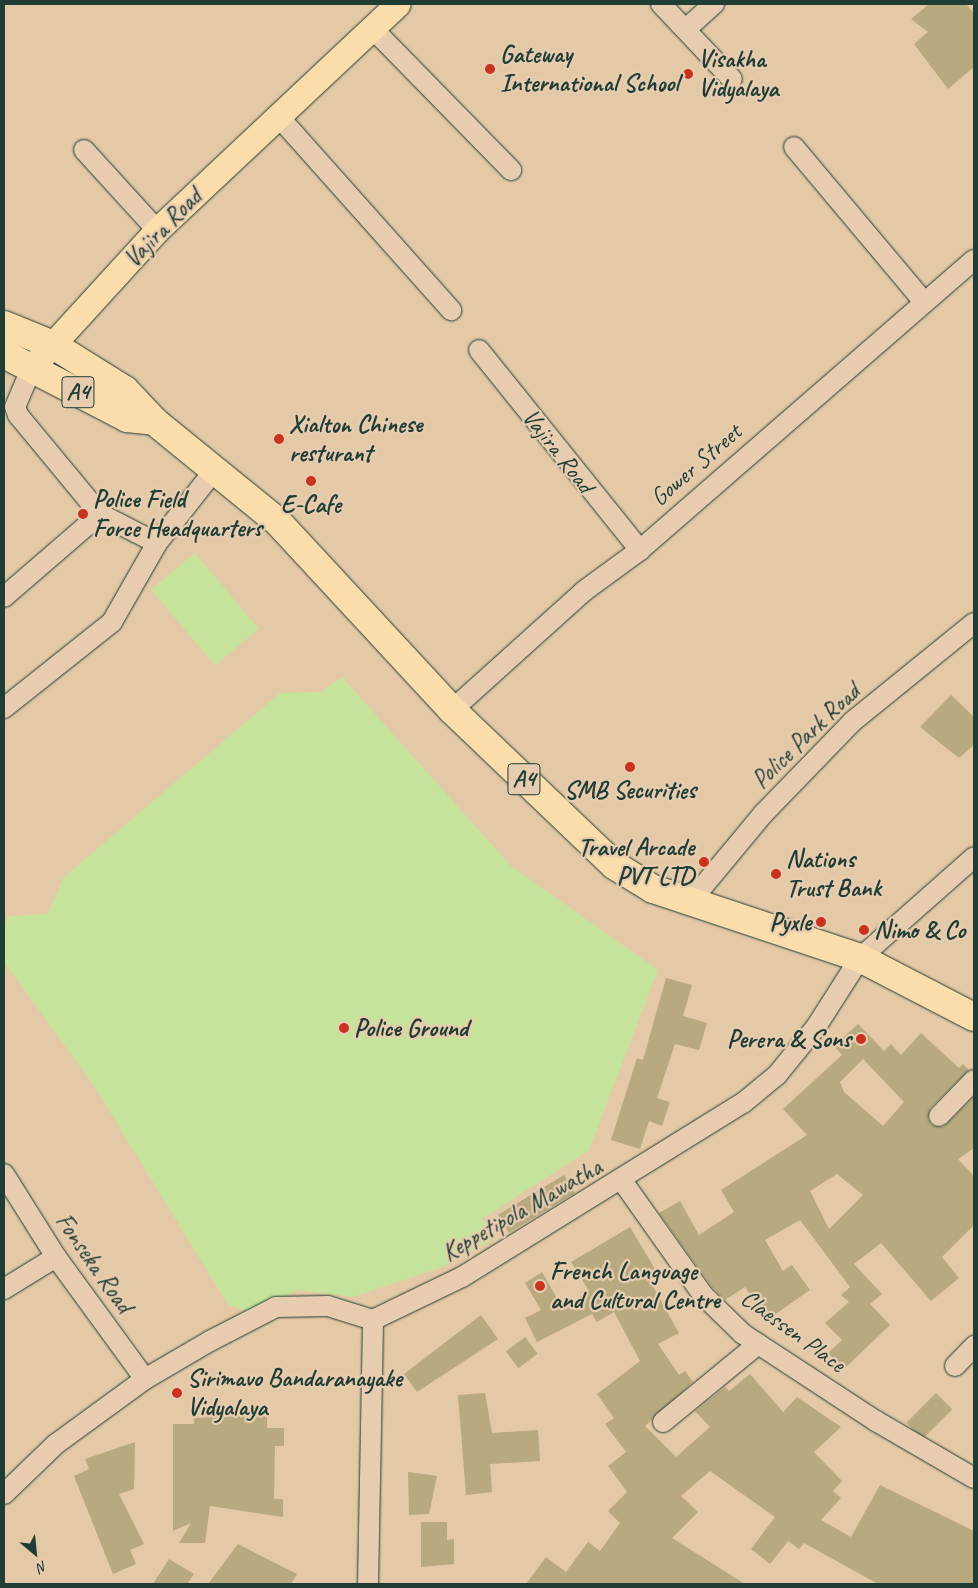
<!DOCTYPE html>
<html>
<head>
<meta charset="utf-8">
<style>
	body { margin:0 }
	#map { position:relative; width:978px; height:1588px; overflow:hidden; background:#e4c9a6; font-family:Caveat,sans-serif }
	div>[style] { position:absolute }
	.green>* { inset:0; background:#c6e39b; transform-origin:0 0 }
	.building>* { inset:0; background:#b8a97f; transform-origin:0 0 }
	.roads { filter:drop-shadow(0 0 1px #1f3d34) drop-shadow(0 0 1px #1f3d34) }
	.minor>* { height:20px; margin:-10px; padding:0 10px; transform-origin:10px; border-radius:10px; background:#e8ccaf }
	.major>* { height:25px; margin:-12.5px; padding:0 12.5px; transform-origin:12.5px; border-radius:12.5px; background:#faddab }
	.highway>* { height:28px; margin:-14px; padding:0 14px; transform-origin:14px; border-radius:14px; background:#faddab }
	.dots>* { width:14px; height:14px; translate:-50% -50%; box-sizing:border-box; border:2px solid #e8ccaf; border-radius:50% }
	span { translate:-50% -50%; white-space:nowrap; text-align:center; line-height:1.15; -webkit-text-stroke:4.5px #e8ccaf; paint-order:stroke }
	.shield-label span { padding:1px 4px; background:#e8ccaf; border:1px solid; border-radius:4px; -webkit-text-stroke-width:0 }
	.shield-label { font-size:24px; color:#1f3d34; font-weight:700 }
	.poi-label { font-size:25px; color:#1f3d34; font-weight:700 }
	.left { translate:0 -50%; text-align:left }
	.right { translate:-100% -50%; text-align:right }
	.street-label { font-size:25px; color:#1f3d34 }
	.frame { position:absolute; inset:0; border:5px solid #1f3d34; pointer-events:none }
	.north { position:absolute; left:10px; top:1528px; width:50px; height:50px; -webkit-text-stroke:4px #e8ccaf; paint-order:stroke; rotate:152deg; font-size:14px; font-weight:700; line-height:20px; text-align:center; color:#1f3d34 }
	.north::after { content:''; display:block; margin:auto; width:18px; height:22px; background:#1f3d34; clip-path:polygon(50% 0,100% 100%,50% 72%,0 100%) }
</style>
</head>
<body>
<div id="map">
	<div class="green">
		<i style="left:195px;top:553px;width:99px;height:57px;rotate:50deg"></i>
		<i style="clip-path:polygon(342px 677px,511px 866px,658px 970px,589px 1150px,482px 1219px,496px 1238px,442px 1267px,353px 1297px,298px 1290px,250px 1312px,228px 1305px,94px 1086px,4px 962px,4px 927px,8px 916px,48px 914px,63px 878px,280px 693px,321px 692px)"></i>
	</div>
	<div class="building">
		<i style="clip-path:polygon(929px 4px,966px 4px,974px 13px,974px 67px,948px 89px,914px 44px,928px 32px,911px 19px)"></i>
		<i style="clip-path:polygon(951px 695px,974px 717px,974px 745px,959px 758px,920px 727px)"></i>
		<i style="clip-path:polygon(666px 978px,692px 985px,683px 1016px,707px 1023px,699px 1050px,675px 1044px,657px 1098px,670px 1102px,662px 1126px,649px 1121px,640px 1149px,611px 1140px,637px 1058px,643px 1060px)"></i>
		<i style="clip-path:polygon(evenodd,858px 1024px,884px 1051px,891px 1044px,901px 1055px,921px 1033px,959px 1068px,963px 1064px,969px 1070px,930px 1108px,928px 1119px,931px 1125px,943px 1127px,974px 1097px,974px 1148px,958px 1159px,974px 1176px,974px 1225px,942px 1257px,959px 1278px,931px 1301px,881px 1243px,854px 1264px,882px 1294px,870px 1304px,890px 1325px,844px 1369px,828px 1353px,842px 1340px,825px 1323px,849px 1302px,841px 1295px,850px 1287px,800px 1220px,765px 1240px,783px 1271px,792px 1265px,810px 1290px,767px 1320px,745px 1287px,725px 1300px,712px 1287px,659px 1213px,680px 1201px,699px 1235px,734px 1212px,721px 1190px,807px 1135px,783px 1109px,842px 1055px,834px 1046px,858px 1024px,863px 1059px,904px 1102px,883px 1126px,844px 1092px,840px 1082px,863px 1059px,858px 1024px,837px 1174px,863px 1195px,829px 1229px,810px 1191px,837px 1174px)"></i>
		<i style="left:564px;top:1175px;width:21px;height:77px;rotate:59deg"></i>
		<i style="clip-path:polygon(630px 1227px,658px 1274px,649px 1279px,679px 1333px,658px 1344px,679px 1375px,685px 1371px,693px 1382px,645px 1426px,676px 1457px,710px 1427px,695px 1411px,725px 1387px,729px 1391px,750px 1374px,783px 1412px,797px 1397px,841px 1427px,814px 1452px,842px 1481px,833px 1491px,841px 1498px,821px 1520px,851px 1537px,880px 1485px,974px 1531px,974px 1584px,878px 1584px,804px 1543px,799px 1549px,788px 1541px,770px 1564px,751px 1549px,775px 1517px,710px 1471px,681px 1496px,698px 1512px,672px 1538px,745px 1584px,526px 1584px,546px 1557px,566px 1572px,588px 1542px,600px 1551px,620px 1523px,608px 1511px,627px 1492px,608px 1466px,626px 1452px,605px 1424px,614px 1418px,597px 1394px,640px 1361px,614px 1312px,597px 1322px,592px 1314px,537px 1342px,525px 1318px,541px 1310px,525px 1283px,542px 1272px,562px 1307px,589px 1291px,571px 1262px)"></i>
		<i style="clip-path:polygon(481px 1315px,498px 1339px,417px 1392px,404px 1374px)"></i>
		<i style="left:525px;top:1337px;width:21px;height:24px;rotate:53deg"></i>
		<i style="clip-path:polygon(485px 1393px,492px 1433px,538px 1430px,540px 1461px,490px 1464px,492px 1492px,466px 1495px,458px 1395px)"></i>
		<i style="left:936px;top:1393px;width:23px;height:42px;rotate:45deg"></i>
		<i style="clip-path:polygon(267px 1415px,267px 1428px,284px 1428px,284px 1446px,275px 1446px,274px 1499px,283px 1499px,283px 1517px,210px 1506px,205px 1543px,179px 1543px,191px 1523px,173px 1531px,173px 1424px,194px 1424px,194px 1418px)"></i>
		<i style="clip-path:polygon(135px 1442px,134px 1489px,119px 1494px,144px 1544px,130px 1550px,136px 1564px,113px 1574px,74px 1476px,89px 1469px,85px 1459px)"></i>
		<i style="clip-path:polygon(408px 1472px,437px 1476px,429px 1514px,409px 1515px)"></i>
		<i style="clip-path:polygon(421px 1522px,447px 1522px,447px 1540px,454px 1539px,454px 1564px,421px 1567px)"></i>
		<i style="clip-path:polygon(238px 1544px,297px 1574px,291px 1584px,208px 1584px)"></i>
		<i style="clip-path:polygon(169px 1559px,194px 1574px,187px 1584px,153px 1584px)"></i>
	</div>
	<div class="roads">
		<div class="minor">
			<i style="left:661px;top:4px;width:103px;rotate:46.6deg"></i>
			<i style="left:372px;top:28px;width:199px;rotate:45.6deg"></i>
			<i style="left:686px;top:29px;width:38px;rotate:-42deg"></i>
			<i style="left:279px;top:117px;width:259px;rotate:48.3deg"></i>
			<i style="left:794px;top:147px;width:201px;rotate:50deg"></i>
			<i style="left:84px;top:150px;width:108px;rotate:47.6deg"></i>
			<i style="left:479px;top:350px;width:257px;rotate:51.2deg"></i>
			<i style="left:32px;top:367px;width:43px;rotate:113deg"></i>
			<i style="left:15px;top:407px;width:9px;rotate:69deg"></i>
			<i style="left:18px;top:415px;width:129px;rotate:50.4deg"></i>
			<i style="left:100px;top:514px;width:64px;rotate:27deg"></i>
			<i style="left:4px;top:597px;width:127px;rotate:-40.8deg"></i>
			<i style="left:4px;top:708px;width:138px;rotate:-38.5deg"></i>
			<i style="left:112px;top:622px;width:91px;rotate:-60.3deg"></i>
			<i style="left:157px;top:543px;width:90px;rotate:-51.7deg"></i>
			<i style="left:452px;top:710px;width:178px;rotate:-42deg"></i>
			<i style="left:584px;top:591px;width:69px;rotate:-36.2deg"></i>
			<i style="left:640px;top:550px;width:442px;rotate:-41deg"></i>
			<i style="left:690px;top:902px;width:114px;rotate:-50.3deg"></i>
			<i style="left:763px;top:814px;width:128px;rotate:-45.9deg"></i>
			<i style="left:852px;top:722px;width:157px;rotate:-39.1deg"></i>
			<i style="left:939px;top:1116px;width:50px;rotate:-45.8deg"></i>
			<i style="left:4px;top:1174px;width:98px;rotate:57.9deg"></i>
			<i style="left:56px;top:1257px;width:151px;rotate:53.9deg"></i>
			<i style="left:623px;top:1182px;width:138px;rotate:54.7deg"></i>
			<i style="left:703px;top:1295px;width:56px;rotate:44.3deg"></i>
			<i style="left:743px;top:1334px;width:159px;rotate:33.2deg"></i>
			<i style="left:876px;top:1421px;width:113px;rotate:30.2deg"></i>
			<i style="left:4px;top:1289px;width:61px;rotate:-31.6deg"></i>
			<i style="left:955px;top:1366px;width:28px;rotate:-46deg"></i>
			<i style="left:663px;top:1422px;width:123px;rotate:-39.4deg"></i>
			<i style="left:4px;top:1494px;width:72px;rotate:-43.9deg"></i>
			<i style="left:56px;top:1444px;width:110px;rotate:-36.1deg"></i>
			<i style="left:145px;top:1379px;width:75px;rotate:-30.3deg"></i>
			<i style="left:210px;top:1341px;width:74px;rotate:-27.3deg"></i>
			<i style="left:276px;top:1307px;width:52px;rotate:-1.1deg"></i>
			<i style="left:328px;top:1306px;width:47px;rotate:17.3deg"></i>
			<i style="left:373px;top:1320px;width:99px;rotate:-25.8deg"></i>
			<i style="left:462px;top:1277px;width:331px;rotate:-31.8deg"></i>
			<i style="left:743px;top:1103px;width:44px;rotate:-39.5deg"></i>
			<i style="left:777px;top:1075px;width:62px;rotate:-50.9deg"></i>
			<i style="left:816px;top:1027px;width:82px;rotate:-57.5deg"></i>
			<i style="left:860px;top:958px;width:152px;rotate:-41.5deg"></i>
			<i style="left:368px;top:1584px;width:264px;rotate:-88.9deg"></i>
		</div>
		<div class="major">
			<i style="left:32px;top:367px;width:185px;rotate:-47.6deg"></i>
			<i style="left:157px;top:230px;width:330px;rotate:-43.2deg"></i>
		</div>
		<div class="highway">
			<i style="left:4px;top:325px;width:53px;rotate:22.2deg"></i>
			<i style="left:53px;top:345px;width:85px;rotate:32deg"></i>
			<i style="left:125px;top:390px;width:42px;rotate:46.9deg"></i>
			<i style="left:154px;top:421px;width:159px;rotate:39.1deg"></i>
			<i style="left:277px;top:521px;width:258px;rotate:47.2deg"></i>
			<i style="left:452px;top:710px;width:224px;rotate:43.7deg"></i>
			<i style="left:614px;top:865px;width:46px;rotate:31.6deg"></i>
			<i style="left:653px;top:889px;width:218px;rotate:18.4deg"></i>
			<i style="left:860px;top:958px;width:128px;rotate:27.4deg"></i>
			<i style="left:4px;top:354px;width:139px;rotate:27.5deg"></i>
			<i style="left:127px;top:418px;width:27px;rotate:6deg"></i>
		</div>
	</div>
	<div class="dots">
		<i style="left:490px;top:69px;background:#c8321e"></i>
		<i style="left:688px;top:74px;background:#c8321e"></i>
		<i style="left:279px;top:439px;background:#c8321e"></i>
		<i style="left:311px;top:481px;background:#c8321e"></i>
		<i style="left:83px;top:514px;background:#c8321e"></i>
		<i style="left:630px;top:767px;background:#c8321e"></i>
		<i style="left:704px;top:862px;background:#c8321e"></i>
		<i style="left:776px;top:874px;background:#c8321e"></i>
		<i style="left:821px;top:922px;background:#c8321e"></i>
		<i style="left:864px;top:930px;background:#c8321e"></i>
		<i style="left:344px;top:1028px;background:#c8321e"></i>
		<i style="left:861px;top:1039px;background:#c8321e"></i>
		<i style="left:540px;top:1286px;background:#c8321e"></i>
		<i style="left:177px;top:1393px;background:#c8321e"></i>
	</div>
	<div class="shield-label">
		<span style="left:78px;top:392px">A4</span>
		<span style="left:524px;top:779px">A4</span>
	</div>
	<div class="poi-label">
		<span class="left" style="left:500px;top:69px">Gateway<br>International School</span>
		<span class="left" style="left:698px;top:74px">Visakha<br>Vidyalaya</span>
		<span class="left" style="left:289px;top:439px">Xialton Chinese<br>resturant</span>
		<span class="left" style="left:93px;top:514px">Police Field<br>Force Headquarters</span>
		<span style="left:311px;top:504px">E-Cafe</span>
		<span style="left:630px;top:790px">SMB Securities</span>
		<span class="right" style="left:694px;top:862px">Travel Arcade<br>PVT LTD</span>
		<span class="left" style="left:786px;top:874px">Nations<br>Trust Bank</span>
		<span class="right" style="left:811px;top:922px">Pyxle</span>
		<span class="left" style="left:874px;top:930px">Nimo &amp; Co</span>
		<span class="left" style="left:354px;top:1028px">Police Ground</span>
		<span class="right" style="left:851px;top:1039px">Perera &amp; Sons</span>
		<span class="left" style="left:550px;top:1286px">French Language<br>and Cultural Centre</span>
		<span class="left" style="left:187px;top:1393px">Sirimavo Bandaranayake<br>Vidyalaya</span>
	</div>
	<div class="street-label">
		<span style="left:163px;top:228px;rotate:-46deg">Vajira Road</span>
		<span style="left:558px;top:451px;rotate:52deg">Vajira Road</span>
		<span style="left:696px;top:465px;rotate:-41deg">Gower Street</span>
		<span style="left:806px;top:736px;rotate:-44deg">Police Park Road</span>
		<span style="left:522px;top:1210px;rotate:-30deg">Keppetipola Mawatha</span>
		<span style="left:94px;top:1263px;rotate:55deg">Fonseka Road</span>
		<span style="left:793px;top:1331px;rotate:36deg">Claessen Place</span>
	</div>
	<div class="frame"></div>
	<div class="north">N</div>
</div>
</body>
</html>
